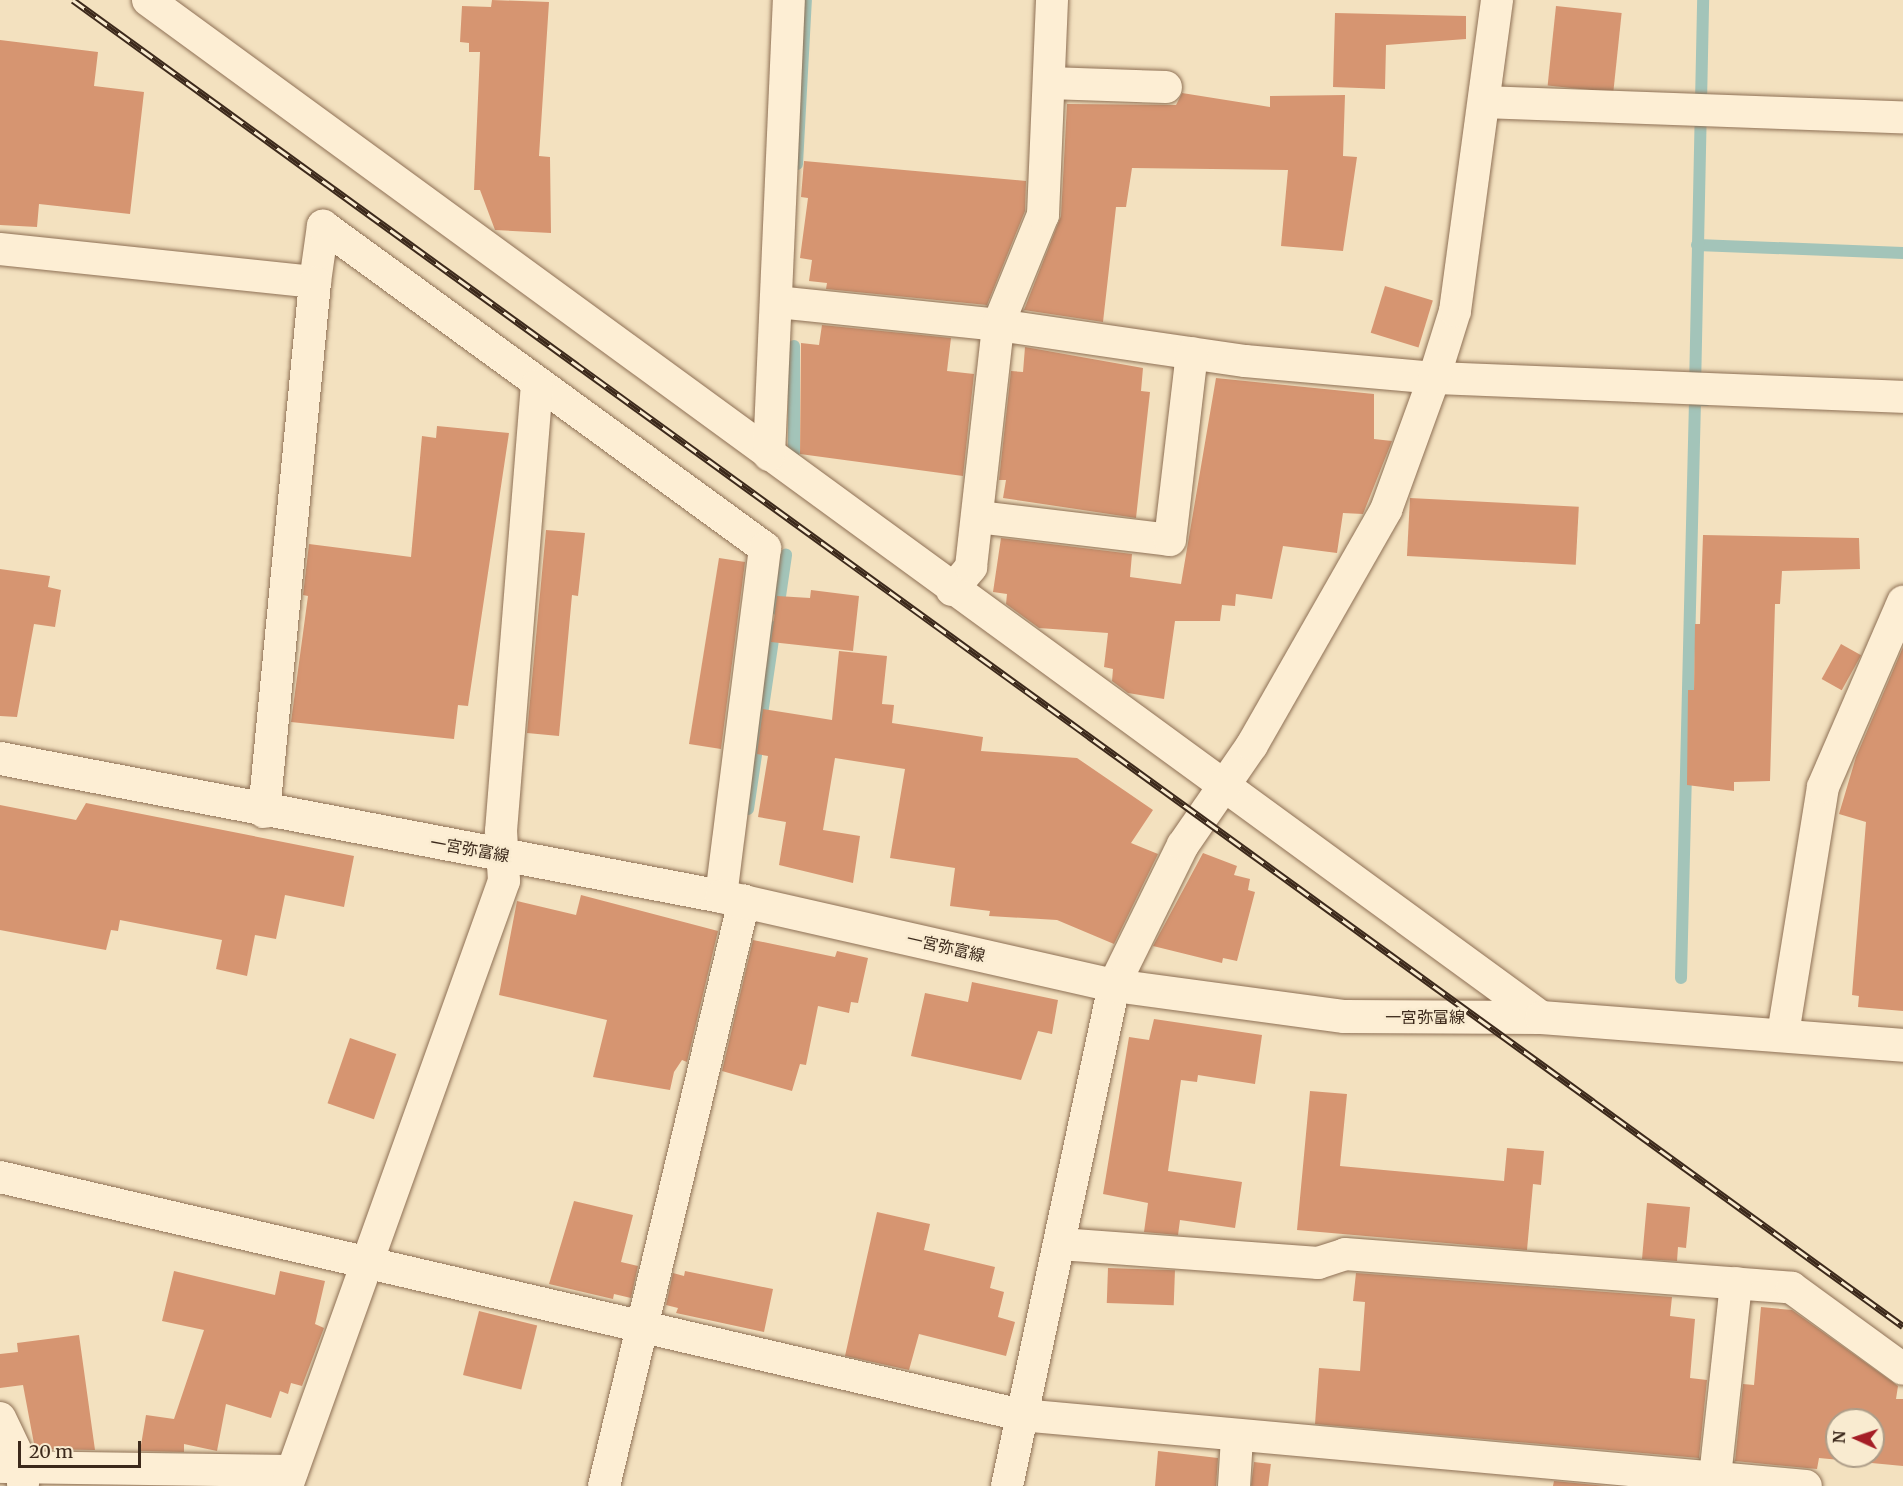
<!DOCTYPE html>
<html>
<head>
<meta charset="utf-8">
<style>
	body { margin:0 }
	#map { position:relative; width:1903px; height:1486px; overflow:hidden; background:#f3e1bf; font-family:Merriweather,"Noto Sans JP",serif }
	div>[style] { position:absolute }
	.stream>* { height:12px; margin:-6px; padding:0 6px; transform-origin:6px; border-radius:6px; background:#a3c4b9 }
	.building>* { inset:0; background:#d69571; transform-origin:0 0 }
	.roads { filter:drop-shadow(0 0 2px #8e7055) drop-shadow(0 0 2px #8e7055) }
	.street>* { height:32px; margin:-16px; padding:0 16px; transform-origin:16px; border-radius:16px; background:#fdeed4 }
	.secondary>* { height:33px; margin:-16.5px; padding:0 16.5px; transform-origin:16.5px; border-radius:16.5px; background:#fdeed4 }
	.rail>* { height:7px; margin-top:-3.5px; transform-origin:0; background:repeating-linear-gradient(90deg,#f9ebd0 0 14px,#3c291b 0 28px); box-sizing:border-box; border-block:2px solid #3c291b }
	span { translate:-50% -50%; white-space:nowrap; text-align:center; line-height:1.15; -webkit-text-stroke:4.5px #f9ebd0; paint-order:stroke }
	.street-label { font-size:16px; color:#3c291b }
	.north { position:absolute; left:1825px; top:1408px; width:60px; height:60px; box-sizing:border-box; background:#f9ebd0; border:2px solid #ad9d88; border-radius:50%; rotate:273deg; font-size:16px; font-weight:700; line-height:24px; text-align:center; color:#3c291b }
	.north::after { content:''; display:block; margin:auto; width:21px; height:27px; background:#a51e26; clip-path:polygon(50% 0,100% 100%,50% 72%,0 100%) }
	.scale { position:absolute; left:18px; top:1441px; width:123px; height:27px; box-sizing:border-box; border:3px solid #3c291b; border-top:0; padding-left:8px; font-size:18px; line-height:21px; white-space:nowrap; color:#3c291b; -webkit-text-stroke:4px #f9ebd0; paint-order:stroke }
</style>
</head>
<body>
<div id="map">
	<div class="stream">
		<i style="left:797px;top:164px;width:164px;rotate:-86.9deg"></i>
		<i style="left:1697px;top:245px;width:206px;rotate:2.2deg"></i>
		<i style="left:1695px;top:389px;width:389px;rotate:-88.8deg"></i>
		<i style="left:794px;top:452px;width:106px;rotate:-90deg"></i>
		<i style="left:778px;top:610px;width:56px;rotate:-81.7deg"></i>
		<i style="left:748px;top:809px;width:184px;rotate:-81.6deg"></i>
		<i style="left:1681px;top:978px;width:578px;rotate:-88.61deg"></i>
		<i style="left:1695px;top:400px;width:11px"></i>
	</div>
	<div class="building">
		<i style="clip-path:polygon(492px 0,549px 2px,539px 156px,550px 157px,551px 233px,495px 230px,480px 190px,474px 190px,480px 52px,469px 52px,469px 43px,460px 42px,462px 6px,491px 7px)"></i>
		<i style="left:1556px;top:6px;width:66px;height:80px;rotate:6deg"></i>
		<i style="clip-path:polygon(1335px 13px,1466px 16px,1466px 39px,1386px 45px,1385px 89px,1333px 87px)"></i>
		<i style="clip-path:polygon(0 40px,98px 52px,94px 86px,144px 92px,130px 214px,39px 204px,37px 227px,0 225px)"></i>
		<i style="clip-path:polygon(1182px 93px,1270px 107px,1270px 96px,1345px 95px,1343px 156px,1357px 157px,1343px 251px,1281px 246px,1288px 170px,1132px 168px,1126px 207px,1116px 207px,1103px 322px,1024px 310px,1061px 216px,1067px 104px,1176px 105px)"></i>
		<i style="clip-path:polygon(804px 161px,1026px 181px,1025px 211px,987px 305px,826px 289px,827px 283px,809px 281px,812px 260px,800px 258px,808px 198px,801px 197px)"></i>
		<i style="left:1385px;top:286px;width:50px;height:49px;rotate:17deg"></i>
		<i style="clip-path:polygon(822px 325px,951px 338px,947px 371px,974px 374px,963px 476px,800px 454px,801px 343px,819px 345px)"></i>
		<i style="clip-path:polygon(1025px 347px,1143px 368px,1141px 391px,1150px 392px,1136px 518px,1003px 498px,1006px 480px,999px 480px,1011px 371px,1023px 372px)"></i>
		<i style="clip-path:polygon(1216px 378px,1374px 394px,1374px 439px,1392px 441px,1363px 514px,1343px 513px,1337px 553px,1283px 546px,1272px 599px,1236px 594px,1235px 606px,1222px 605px,1220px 621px,1175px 621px,1164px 699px,1128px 693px,1112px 681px,1113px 669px,1104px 667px,1108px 633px,1039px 628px,1006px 604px,1007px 594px,993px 592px,1001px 538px,1132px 554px,1130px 577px,1181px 584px)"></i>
		<i style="clip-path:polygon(437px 426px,509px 433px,468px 706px,458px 705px,454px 739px,291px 722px,308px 596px,303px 595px,309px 544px,411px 557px,422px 436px,436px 438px)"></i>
		<i style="left:1410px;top:498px;width:169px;height:58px;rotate:3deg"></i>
		<i style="clip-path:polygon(546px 530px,585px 533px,578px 596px,572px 595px,559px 736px,527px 733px)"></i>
		<i style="clip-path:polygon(1703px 535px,1859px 538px,1860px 569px,1782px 571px,1780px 604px,1775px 604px,1770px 781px,1734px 782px,1734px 791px,1687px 785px,1688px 690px,1694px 690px,1695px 624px,1700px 624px)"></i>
		<i style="clip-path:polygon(719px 558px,745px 562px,721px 749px,689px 744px)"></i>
		<i style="clip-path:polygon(0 569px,50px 576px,48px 587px,61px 590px,55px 627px,34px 624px,17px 717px,0 716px)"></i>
		<i style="clip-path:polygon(811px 590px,859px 596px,853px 651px,771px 642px,777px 596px,810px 598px)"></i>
		<i style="left:1841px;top:644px;width:23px;height:40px;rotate:29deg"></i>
		<i style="clip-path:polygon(1903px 647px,1903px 1011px,1858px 1007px,1859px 996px,1852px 995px,1866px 822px,1839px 814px,1856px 757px)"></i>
		<i style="clip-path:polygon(839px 651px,887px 656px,882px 704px,894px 705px,892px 723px,983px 737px,981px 751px,1077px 758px,1153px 810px,1131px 843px,1158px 854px,1114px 944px,1057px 920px,989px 916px,990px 911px,950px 906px,955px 868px,890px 858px,905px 769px,835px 758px,823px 830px,860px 836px,853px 883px,779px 865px,786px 822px,758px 817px,768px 756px,757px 754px,763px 709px,832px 720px)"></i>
		<i style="clip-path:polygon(86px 803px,354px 856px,344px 907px,285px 895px,276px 939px,255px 935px,247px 976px,216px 969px,222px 940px,120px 920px,118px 931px,111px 930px,106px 950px,0 930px,0 805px,76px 820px)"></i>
		<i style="clip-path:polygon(1203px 853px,1237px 866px,1234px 875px,1250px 879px,1248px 890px,1255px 892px,1237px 961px,1223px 958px,1222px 963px,1153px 946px)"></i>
		<i style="clip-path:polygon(581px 895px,718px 931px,687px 1062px,682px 1060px,674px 1072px,670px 1090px,593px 1077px,607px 1020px,499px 995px,517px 901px,576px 915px)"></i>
		<i style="clip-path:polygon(753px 940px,835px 957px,837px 951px,868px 958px,858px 1003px,851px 1002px,849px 1013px,818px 1006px,806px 1065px,800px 1064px,792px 1091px,722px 1071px)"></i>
		<i style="clip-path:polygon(972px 982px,1058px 1000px,1052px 1034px,1038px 1031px,1021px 1080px,911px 1056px,925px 993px,968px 1002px)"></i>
		<i style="clip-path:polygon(1154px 1019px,1262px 1035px,1255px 1084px,1198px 1075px,1197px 1082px,1181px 1080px,1168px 1171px,1242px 1182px,1235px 1228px,1180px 1220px,1178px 1235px,1144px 1232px,1148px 1203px,1103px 1194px,1129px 1037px,1149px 1040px)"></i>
		<i style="left:350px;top:1038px;width:49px;height:69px;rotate:19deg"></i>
		<i style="clip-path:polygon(1310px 1091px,1347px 1094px,1340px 1166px,1504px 1181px,1507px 1148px,1544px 1151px,1541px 1185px,1533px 1184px,1527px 1250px,1297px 1230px)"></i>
		<i style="clip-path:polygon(574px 1201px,633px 1215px,621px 1262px,638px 1266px,631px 1298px,614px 1294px,613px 1299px,549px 1284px)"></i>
		<i style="clip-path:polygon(1647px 1203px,1690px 1207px,1686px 1248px,1678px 1247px,1677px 1261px,1642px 1259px)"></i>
		<i style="clip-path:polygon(877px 1212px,930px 1224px,924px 1250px,995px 1267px,990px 1288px,1004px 1292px,998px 1317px,1015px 1322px,1006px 1356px,919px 1334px,909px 1370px,845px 1356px)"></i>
		<i style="left:1108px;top:1268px;width:67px;height:35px;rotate:2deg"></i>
		<i style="clip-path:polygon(174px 1271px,275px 1295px,280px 1271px,325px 1281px,315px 1324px,324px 1328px,302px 1386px,291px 1383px,288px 1394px,280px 1391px,271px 1418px,226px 1404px,217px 1451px,184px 1444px,184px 1452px,140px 1451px,146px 1415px,174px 1419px,204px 1330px,162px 1321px)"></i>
		<i style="clip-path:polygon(685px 1271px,773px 1289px,764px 1332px,676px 1313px,678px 1308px,666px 1305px,673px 1273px,684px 1276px)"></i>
		<i style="clip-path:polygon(1356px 1273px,1672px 1297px,1670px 1316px,1695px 1319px,1690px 1378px,1707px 1380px,1699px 1458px,1315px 1424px,1319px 1368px,1360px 1371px,1365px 1302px,1353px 1301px)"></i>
		<i style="clip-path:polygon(evenodd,1761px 1307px,1792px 1310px,1898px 1386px,1896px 1399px,1903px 1399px,1903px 1466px,1819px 1458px,1817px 1469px,1735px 1461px,1743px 1384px,1754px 1385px,1761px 1307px,1837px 1420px,1873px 1420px,1873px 1456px,1837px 1456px,1837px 1420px)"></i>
		<i style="left:479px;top:1311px;width:60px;height:66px;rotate:14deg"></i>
		<i style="clip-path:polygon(79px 1335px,95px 1450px,35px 1449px,23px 1385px,0 1388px,0 1354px,18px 1352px,17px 1343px)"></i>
		<i style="clip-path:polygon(1158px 1451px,1218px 1458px,1216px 1486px,1155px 1486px)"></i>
		<i style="left:1254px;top:1462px;width:17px;height:24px;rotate:7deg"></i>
		<i style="clip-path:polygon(1554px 1481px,1606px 1486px,1553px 1486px)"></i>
	</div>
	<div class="roads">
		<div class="street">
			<i style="left:148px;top:0;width:1725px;rotate:36.13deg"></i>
			<i style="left:1049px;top:83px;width:117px;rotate:2deg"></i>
			<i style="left:1485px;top:102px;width:418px;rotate:2.1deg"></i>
			<i style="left:0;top:249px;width:317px;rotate:6deg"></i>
			<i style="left:315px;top:282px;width:57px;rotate:-81.9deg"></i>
			<i style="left:323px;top:226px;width:547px;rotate:36.07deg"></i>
			<i style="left:765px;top:548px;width:351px;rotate:97.2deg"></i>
			<i style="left:777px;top:302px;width:222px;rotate:5.9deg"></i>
			<i style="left:998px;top:325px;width:250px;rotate:8.3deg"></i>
			<i style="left:1245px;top:361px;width:190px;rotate:5.1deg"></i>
			<i style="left:1434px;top:378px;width:469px;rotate:2.3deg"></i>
			<i style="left:769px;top:455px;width:455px;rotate:-87.5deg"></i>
			<i style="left:978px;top:517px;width:193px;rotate:6.8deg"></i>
			<i style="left:1170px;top:540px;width:188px;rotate:-83.3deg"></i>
			<i style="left:952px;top:590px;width:30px;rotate:-50deg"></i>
			<i style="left:971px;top:567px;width:244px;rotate:-83.6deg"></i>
			<i style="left:998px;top:325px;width:119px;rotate:-67.8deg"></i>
			<i style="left:1043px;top:215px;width:215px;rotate:-87.6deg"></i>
			<i style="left:264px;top:812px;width:532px;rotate:-84.5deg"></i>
			<i style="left:1783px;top:1034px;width:250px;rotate:-80.8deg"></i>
			<i style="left:1823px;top:787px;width:202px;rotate:-66.6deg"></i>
			<i style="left:0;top:1177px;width:1048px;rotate:13.12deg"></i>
			<i style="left:1021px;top:1415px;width:788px;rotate:5.17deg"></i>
			<i style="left:1060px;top:1244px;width:259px;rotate:4.2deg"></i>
			<i style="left:1318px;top:1263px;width:28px;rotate:-18deg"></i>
			<i style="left:1345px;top:1254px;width:448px;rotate:4.3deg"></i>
			<i style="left:1792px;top:1288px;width:137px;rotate:36.1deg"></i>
			<i style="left:0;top:1418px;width:53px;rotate:64.4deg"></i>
			<i style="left:23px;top:1466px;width:18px;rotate:90deg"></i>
			<i style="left:0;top:1467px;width:292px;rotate:0.8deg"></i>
			<i style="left:287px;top:1486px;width:643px;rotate:-70.27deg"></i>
			<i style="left:504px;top:881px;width:50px;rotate:-93.4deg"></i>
			<i style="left:501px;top:831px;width:447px;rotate:-85.4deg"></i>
			<i style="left:604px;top:1486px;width:602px;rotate:-76.54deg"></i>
			<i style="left:1007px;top:1486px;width:512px;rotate:-77.94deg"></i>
			<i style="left:1114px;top:985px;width:156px;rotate:-63.8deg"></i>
			<i style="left:1183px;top:845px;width:121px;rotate:-55.4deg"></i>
			<i style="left:1252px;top:745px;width:271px;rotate:-60.3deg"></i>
			<i style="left:1386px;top:510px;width:140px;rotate:-70deg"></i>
			<i style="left:1434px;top:378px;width:70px;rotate:-72.6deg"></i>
			<i style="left:1455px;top:311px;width:314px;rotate:-82.3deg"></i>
			<i style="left:1234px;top:1486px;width:48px;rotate:-86.4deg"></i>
			<i style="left:1714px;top:1486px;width:204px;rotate:-83.8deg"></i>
		</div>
		<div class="secondary">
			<i style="left:0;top:758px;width:734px;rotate:10.84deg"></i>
			<i style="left:721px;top:896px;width:403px;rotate:12.8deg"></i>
			<i style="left:1114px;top:985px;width:232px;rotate:7.7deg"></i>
			<i style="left:1344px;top:1016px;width:197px;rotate:0.3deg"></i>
			<i style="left:1541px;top:1017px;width:363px;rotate:4.4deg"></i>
		</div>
	</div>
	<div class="rail">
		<i style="left:73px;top:0;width:2260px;rotate:35.93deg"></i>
	</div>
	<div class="street-label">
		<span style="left:470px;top:849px;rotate:10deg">一宮弥富線</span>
		<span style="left:946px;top:947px;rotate:13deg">一宮弥富線</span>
		<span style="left:1425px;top:1017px">一宮弥富線</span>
	</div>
	<div class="north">N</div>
	<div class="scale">20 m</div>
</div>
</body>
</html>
